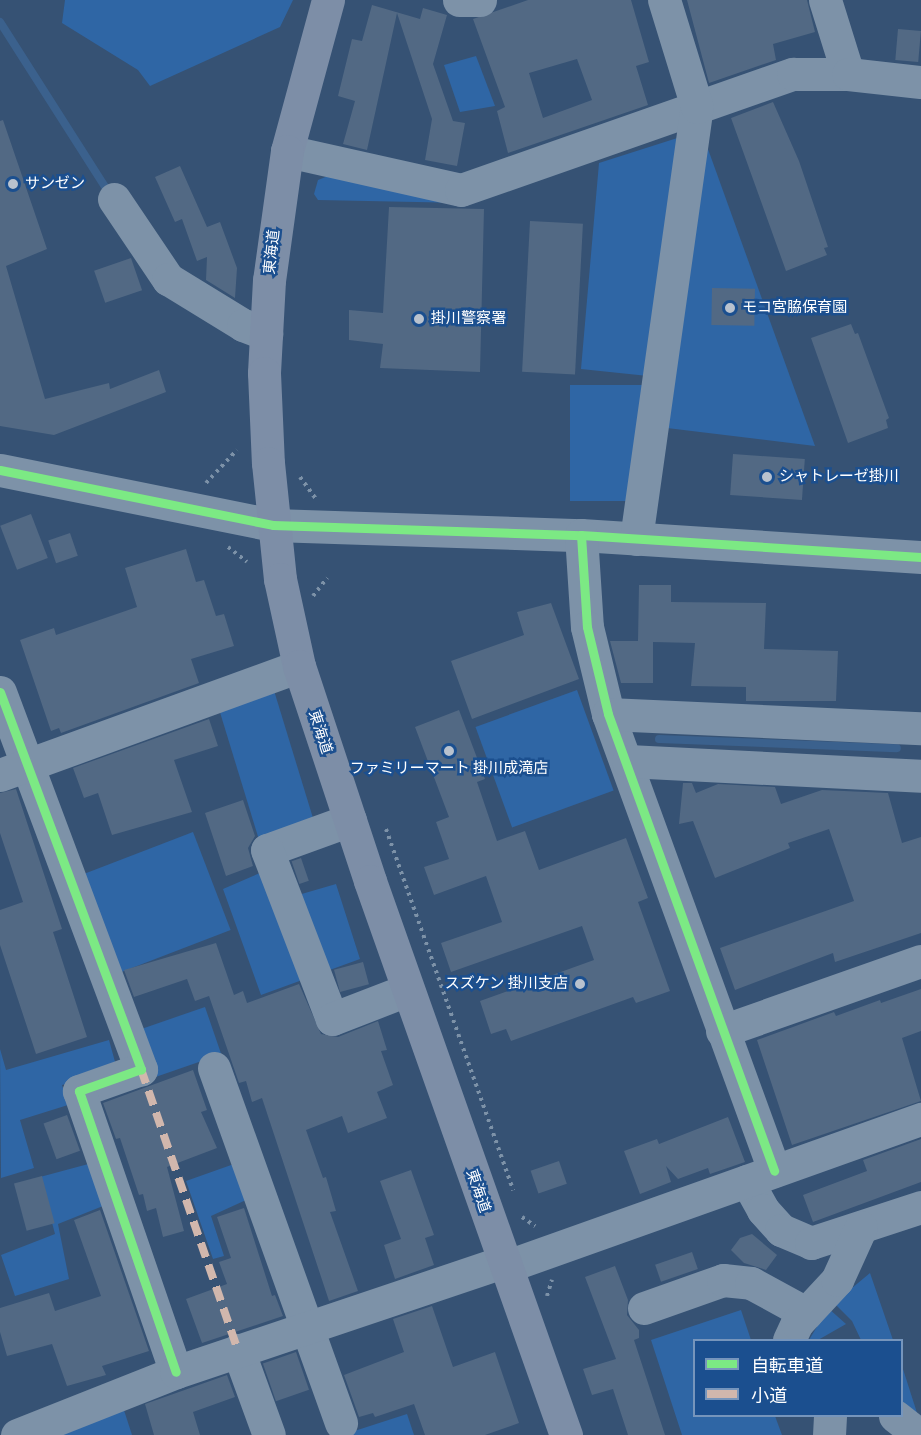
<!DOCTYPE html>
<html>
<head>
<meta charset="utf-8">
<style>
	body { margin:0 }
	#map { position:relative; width:921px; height:1435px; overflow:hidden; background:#365274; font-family:Roboto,"Noto Sans JP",sans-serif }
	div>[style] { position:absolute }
	.green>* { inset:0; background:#2f66a5; transform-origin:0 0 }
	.stream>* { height:8px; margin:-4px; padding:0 4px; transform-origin:4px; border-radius:4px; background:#3b618d }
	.building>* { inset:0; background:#526984; transform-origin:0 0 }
	.path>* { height:4px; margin-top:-2px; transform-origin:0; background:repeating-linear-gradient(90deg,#7d92a8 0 3px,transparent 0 7.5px) }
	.minor>* { height:33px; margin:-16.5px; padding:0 16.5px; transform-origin:16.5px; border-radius:16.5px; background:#7d92a8 }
	.major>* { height:33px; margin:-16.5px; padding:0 16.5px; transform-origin:16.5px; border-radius:16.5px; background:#7d8ea7 }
	.quiet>* { height:8px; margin-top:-4px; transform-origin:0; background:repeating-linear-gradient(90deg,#d1b7ad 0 15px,transparent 0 23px) }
	.cycleway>* { height:9px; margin:-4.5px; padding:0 4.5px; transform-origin:4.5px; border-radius:4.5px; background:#7ce984 }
	.dots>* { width:16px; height:16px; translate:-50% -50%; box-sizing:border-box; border:3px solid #1b4f8f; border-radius:50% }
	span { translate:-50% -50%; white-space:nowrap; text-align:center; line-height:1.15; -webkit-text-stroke:5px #1b4f8f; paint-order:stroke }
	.poi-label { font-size:15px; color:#fff }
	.left { translate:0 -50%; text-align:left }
	.right { translate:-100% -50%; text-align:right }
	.street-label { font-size:15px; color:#fff }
	.legend { position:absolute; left:693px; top:1339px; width:210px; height:78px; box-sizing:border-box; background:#1b4f8f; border:2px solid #7695bc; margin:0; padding:8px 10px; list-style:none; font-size:18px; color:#fff }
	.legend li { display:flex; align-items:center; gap:12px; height:30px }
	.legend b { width:30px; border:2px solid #7695bc }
</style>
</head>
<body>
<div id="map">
	<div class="green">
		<i style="clip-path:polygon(65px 0,293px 0,280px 27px,150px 86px,138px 70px,62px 23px)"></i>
		<i style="clip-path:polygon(476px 56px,495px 106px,460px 112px,444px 65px)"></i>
		<i style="clip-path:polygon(693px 133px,648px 376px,581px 369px,599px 163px)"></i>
		<i style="clip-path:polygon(704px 138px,815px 446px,667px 428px)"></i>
		<i style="clip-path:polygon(328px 176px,465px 203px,318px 200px,314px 194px,318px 180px)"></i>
		<i style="left:570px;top:385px;width:72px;height:116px"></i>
		<i style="left:272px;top:684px;width:146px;height:58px;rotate:73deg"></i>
		<i style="left:577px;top:690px;width:107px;height:108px;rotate:70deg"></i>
		<i style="left:193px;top:832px;width:105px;height:117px;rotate:69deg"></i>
		<i style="clip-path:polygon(267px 870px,281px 900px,336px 884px,360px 959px,261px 995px,223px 889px)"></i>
		<i style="left:205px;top:1007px;width:50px;height:68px;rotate:71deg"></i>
		<i style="clip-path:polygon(109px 1040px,117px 1069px,62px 1085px,68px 1105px,20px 1120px,34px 1168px,1px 1178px,0 1049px,6px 1070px)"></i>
		<i style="clip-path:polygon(92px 1163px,103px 1206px,58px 1224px,69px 1279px,15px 1296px,1px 1255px,55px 1234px,40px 1177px)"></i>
		<i style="clip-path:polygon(234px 1164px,246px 1200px,211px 1216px,224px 1256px,213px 1259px,186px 1181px)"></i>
		<i style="clip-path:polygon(870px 1273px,893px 1340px,861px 1340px,852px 1321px,834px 1303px)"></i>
		<i style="clip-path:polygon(828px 1308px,846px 1324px,818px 1340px,809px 1340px)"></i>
		<i style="clip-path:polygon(741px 1310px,751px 1340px,694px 1340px,694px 1416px,775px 1416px,782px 1435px,682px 1435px,651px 1340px)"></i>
		<i style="clip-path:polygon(902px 1366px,918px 1416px,902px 1410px)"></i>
		<i style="clip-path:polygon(122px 1404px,132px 1435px,62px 1435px,59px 1424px)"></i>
		<i style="clip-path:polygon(407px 1414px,414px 1435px,342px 1435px)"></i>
	</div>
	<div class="stream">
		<i style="left:0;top:22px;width:203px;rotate:57.5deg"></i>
		<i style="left:659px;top:739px;width:238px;rotate:2.2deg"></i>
	</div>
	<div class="building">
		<i style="clip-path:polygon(evenodd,528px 0,631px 0,649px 62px,636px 66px,648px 105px,508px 153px,497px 111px,505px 107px,473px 19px,528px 0,577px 59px,592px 100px,543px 118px,529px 73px,577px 59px)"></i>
		<i style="clip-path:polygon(687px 0,807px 0,815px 32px,773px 44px,776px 60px,709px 83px)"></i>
		<i style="clip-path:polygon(372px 5px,420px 19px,423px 8px,447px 15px,433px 64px,453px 121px,465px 123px,457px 166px,425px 160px,432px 119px,397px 13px,367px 150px,343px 144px,355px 101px,338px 96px,352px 39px,362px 41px)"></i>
		<i style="left:898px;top:29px;width:23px;height:31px;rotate:5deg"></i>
		<i style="clip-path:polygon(773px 102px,799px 161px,828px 247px,824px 248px,827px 255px,786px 271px,731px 118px)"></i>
		<i style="clip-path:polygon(3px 120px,47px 249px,6px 266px,45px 399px,109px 383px,110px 389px,159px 370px,166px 392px,54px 435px,0 426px,0 121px)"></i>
		<i style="clip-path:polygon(180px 166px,207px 227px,220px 222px,237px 268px,235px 298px,206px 280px,207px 257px,197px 261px,182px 219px,175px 222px,155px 177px)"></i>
		<i style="clip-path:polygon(389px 207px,484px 209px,480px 372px,380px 368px,383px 344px,349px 340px,349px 310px,383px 313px)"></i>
		<i style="left:530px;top:221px;width:53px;height:151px;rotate:3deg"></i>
		<i style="left:131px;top:258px;width:34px;height:39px;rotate:71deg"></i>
		<i style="left:712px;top:288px;width:43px;height:37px;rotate:1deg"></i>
		<i style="clip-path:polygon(851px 324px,855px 334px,858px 333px,889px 418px,886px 420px,888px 428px,848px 443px,811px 338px)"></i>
		<i style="left:733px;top:454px;width:72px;height:41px;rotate:4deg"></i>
		<i style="left:31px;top:514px;width:47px;height:33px;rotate:69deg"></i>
		<i style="left:70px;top:533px;width:24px;height:23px;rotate:71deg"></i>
		<i style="clip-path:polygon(186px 549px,196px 582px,204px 580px,216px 616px,224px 614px,234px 646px,191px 659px,199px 683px,61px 733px,59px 728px,51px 731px,20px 640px,54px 628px,56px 635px,137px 607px,125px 568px)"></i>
		<i style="clip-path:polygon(639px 585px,671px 585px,671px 602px,766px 603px,764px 649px,838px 651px,836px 701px,746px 701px,746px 687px,691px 686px,695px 643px,653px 642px,653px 683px,621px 683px,610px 641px,638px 641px)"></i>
		<i style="clip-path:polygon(551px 603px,579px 679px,472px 719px,451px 661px,524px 635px,517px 612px)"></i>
		<i style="clip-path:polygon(459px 710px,485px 779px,477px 782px,497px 841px,525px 831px,539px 870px,626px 838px,648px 898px,638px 902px,670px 991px,636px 1003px,633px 997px,511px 1041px,506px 1029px,491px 1034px,480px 1001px,594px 960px,582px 926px,451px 972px,441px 943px,502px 922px,486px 876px,434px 895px,424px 867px,449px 859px,436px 822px,449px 817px,415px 727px)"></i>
		<i style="clip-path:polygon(209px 719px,218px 746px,174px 760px,192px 812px,112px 835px,98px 793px,84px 798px,73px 768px)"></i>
		<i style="clip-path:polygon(683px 783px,692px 783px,696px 793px,718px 784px,775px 787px,781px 804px,822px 790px,888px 793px,902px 843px,921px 837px,921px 933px,835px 962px,833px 953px,735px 990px,720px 948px,854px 901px,829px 829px,788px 843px,790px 848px,715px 878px,693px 821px,679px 824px)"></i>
		<i style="clip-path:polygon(16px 789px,62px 929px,53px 932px,87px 1037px,36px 1054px,0 945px,0 910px,23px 902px,0 833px,0 793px)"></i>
		<i style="clip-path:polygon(243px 800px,255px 836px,248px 848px,253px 866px,226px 876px,205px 813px)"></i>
		<i style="left:301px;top:858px;width:24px;height:10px;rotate:71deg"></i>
		<i style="clip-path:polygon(216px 943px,234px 995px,243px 991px,247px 1003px,299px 984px,321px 1034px,338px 1037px,378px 1021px,387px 1050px,381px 1051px,393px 1085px,377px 1092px,387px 1118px,348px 1133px,342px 1116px,306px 1130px,323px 1178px,326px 1177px,336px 1211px,330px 1212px,358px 1291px,329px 1301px,262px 1098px,252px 1102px,246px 1081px,239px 1083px,209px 996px,195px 1001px,187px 979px,134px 997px,124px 970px)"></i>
		<i style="left:363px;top:962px;width:23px;height:30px;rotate:75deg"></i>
		<i style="clip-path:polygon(921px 989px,921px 1031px,902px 1038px,921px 1101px,792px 1145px,757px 1040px,834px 1012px,836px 1016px,880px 1000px,881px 1003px)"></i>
		<i style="clip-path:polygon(193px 1070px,207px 1110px,201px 1112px,217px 1148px,167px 1167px,184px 1231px,163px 1237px,156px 1208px,147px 1211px,143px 1194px,139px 1195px,120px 1138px,116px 1139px,103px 1103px)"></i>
		<i style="left:67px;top:1115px;width:38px;height:25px;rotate:70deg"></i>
		<i style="clip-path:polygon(728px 1117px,745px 1162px,710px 1174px,708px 1168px,678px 1179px,666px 1166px,671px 1182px,640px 1194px,624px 1151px,657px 1139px,659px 1144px)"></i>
		<i style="clip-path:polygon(921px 1139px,921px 1182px,813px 1222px,803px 1195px,867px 1171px,863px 1160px)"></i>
		<i style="left:559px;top:1161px;width:24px;height:30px;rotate:71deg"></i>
		<i style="clip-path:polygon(411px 1170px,434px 1235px,425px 1238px,434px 1265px,395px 1279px,384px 1245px,401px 1239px,380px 1181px)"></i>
		<i style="left:42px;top:1176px;width:49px;height:29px;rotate:75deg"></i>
		<i style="clip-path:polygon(244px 1208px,272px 1296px,275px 1295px,283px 1316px,202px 1343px,186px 1299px,227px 1284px,219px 1262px,231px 1258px,217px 1217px)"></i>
		<i style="clip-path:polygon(100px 1210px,149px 1351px,102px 1366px,106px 1375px,67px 1386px,52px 1344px,7px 1356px,0 1332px,0 1308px,49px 1293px,55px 1311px,101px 1296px,74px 1220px)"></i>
		<i style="clip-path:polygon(752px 1234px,777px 1255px,766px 1270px,744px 1263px,731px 1250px,740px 1238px)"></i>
		<i style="left:692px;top:1252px;width:18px;height:39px;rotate:71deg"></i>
		<i style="clip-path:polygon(615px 1266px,628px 1300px,627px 1315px,639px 1330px,639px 1338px,634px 1340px,665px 1435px,628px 1435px,613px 1389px,592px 1395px,583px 1369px,616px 1359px,585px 1277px)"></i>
		<i style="clip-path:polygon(432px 1306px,453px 1367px,495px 1352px,519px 1423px,485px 1435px,425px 1435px,414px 1404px,375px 1417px,373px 1413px,359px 1417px,344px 1375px,404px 1352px,393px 1319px)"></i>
		<i style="left:296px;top:1352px;width:40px;height:35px;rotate:71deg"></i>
		<i style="clip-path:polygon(227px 1375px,235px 1397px,193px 1412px,200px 1435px,154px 1435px,145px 1404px)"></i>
	</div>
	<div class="path">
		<i style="left:300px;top:477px;width:26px;rotate:54deg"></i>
		<i style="left:206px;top:483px;width:45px;rotate:-46.8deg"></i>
		<i style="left:228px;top:547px;width:24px;rotate:38deg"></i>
		<i style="left:313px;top:596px;width:23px;rotate:-52deg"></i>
		<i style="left:386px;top:829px;width:383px;rotate:70.6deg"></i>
		<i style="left:522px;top:1217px;width:16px;rotate:35deg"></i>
		<i style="left:547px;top:1296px;width:17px;rotate:-73deg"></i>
	</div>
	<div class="minor">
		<i style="left:459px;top:0;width:21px"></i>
		<i style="left:825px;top:0;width:77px;rotate:72.7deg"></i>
		<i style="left:287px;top:151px;width:178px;rotate:12.6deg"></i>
		<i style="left:461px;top:190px;width:352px;rotate:-19.3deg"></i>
		<i style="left:793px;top:74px;width:55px"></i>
		<i style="left:848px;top:74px;width:73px;rotate:6.3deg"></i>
		<i style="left:114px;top:199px;width:97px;rotate:56deg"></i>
		<i style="left:168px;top:279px;width:88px;rotate:31.5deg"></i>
		<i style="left:243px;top:325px;width:25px;rotate:21deg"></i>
		<i style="left:0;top:470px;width:278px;rotate:11.4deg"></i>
		<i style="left:273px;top:525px;width:308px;rotate:1.9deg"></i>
		<i style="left:581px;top:535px;width:341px;rotate:3.7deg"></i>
		<i style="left:581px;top:535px;width:92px;rotate:86.3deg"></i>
		<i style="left:587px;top:627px;width:89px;rotate:76.4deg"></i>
		<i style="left:608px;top:714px;width:486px;rotate:70deg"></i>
		<i style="left:636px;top:539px;width:436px;rotate:-82deg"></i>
		<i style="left:697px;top:107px;width:112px;rotate:-107.1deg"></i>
		<i style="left:0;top:692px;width:403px;rotate:69.5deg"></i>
		<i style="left:141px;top:1069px;width:66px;rotate:160.5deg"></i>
		<i style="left:79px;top:1091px;width:297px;rotate:71deg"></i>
		<i style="left:608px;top:714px;width:313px;rotate:2.6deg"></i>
		<i style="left:628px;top:761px;width:293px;rotate:2.9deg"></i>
		<i style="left:0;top:775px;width:318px;rotate:-20deg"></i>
		<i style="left:350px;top:820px;width:88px;rotate:160.1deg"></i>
		<i style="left:267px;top:850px;width:181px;rotate:69deg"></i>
		<i style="left:332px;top:1019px;width:80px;rotate:-21.1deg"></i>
		<i style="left:722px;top:1031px;width:211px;rotate:-19.4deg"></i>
		<i style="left:214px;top:1068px;width:377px;rotate:70.3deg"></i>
		<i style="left:747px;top:1181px;width:33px;rotate:61deg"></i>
		<i style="left:763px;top:1210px;width:27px;rotate:48deg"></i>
		<i style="left:781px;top:1230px;width:33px;rotate:23deg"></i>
		<i style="left:811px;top:1243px;width:116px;rotate:-18.1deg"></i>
		<i style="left:505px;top:1267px;width:442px;rotate:-19.6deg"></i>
		<i style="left:644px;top:1308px;width:84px;rotate:-19.5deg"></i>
		<i style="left:723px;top:1280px;width:28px;rotate:6deg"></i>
		<i style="left:751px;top:1283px;width:63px;rotate:28.6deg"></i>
		<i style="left:789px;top:1340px;width:19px;rotate:-65deg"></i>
		<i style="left:797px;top:1323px;width:59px;rotate:-47.1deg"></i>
		<i style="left:837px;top:1280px;width:58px;rotate:-65.6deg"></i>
		<i style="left:238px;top:1350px;width:90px;rotate:70deg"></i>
		<i style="left:895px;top:1416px;width:29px;rotate:38deg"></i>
		<i style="left:17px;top:1435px;width:171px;rotate:-21.6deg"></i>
		<i style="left:176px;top:1372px;width:345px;rotate:-18.6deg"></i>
		<i style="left:829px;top:1435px;width:19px;rotate:-87deg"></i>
	</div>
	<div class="major">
		<i style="left:328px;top:0;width:156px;rotate:105.2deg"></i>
		<i style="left:287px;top:151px;width:130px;rotate:97.9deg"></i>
		<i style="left:269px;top:280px;width:93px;rotate:93.1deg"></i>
		<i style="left:264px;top:373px;width:90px;rotate:87.5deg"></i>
		<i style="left:268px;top:463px;width:117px;rotate:84.1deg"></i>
		<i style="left:280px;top:579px;width:89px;rotate:77.7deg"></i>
		<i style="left:299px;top:666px;width:226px;rotate:71.7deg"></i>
		<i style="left:370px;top:881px;width:588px;rotate:70.52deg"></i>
	</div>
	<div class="quiet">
		<i style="left:141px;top:1069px;width:297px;rotate:71deg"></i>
	</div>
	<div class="cycleway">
		<i style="left:0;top:470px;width:278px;rotate:11.4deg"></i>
		<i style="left:273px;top:525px;width:308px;rotate:1.9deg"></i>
		<i style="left:581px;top:535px;width:341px;rotate:3.7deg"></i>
		<i style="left:581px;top:535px;width:92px;rotate:86.3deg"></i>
		<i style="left:587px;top:627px;width:89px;rotate:76.4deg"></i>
		<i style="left:608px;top:714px;width:486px;rotate:70deg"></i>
		<i style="left:0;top:692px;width:403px;rotate:69.5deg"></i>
		<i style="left:141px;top:1069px;width:66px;rotate:160.5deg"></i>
		<i style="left:79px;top:1091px;width:297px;rotate:71deg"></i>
	</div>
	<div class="dots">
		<i style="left:13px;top:184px;background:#b9c2ce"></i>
		<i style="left:730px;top:308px;background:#b9c2ce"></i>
		<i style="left:419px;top:319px;background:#b9c2ce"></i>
		<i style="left:767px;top:477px;background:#b9c2ce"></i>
		<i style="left:449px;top:751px;background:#b9c2ce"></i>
		<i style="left:580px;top:984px;background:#b9c2ce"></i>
	</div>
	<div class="poi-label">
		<span class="left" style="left:25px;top:184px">サンゼン</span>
		<span class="left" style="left:742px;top:308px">モコ宮脇保育園</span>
		<span class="left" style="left:431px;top:319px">掛川警察署</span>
		<span class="left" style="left:779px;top:477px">シャトレーゼ掛川</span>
		<span style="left:449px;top:769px">ファミリーマート 掛川成滝店</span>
		<span class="right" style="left:568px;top:984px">スズケン 掛川支店</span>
	</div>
	<div class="street-label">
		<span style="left:272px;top:252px;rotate:-84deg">東海道</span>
		<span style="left:320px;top:732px;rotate:72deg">東海道</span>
		<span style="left:478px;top:1191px;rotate:71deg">東海道</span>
	</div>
	<ul class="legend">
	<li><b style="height:8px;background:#7ce984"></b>自転車道</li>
	<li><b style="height:8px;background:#d1b7ad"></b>小道</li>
	</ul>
</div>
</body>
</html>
